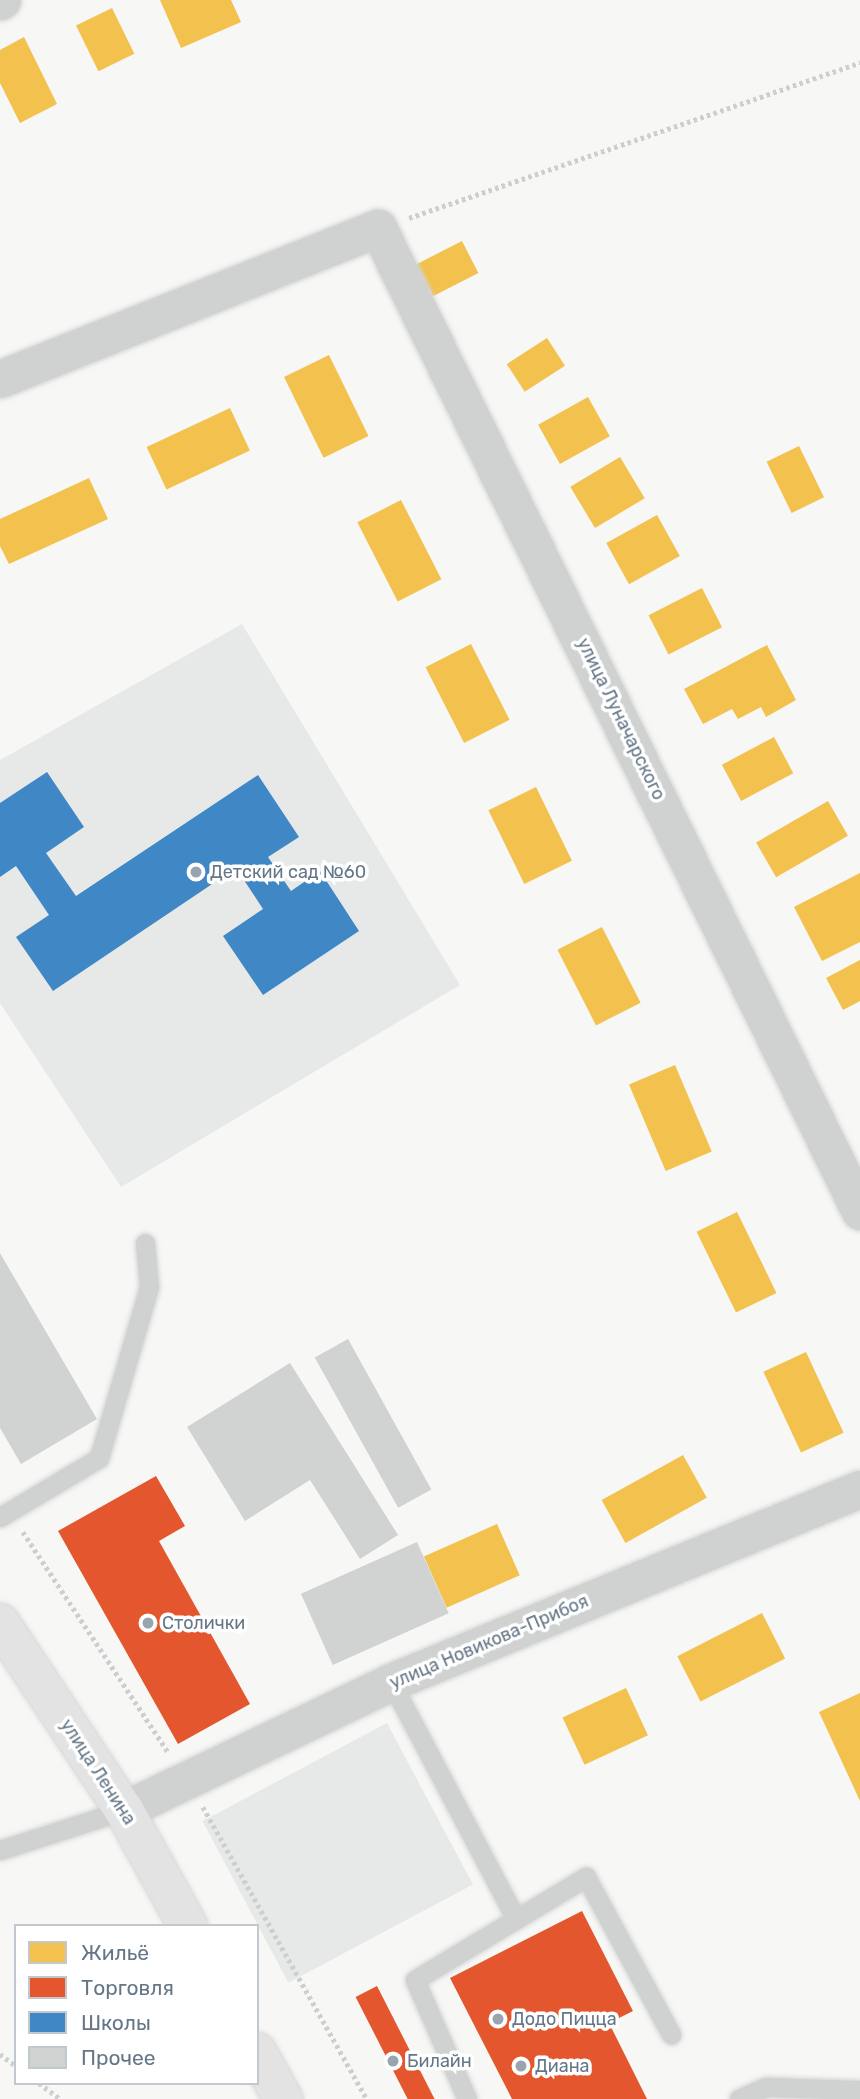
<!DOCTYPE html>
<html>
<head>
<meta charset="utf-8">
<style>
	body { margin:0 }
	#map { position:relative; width:860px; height:2099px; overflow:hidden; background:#f7f7f5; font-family:Rubik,sans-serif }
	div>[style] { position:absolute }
	.built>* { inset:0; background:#e7e8e8; transform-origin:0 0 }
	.homes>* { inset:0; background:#f2c14e; transform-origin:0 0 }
	.shops>* { inset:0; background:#e4572e; transform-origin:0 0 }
	.schools>* { inset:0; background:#3f88c5 }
	.building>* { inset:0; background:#d1d2d2; transform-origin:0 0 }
	.path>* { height:4.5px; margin-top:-2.25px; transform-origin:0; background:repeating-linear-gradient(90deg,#cccecf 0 3.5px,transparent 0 7px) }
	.roads { filter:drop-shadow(0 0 2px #d4d5d5) drop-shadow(0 0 2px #d4d5d5) }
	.lane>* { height:19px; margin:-9.5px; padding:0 9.5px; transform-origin:9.5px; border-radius:9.5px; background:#d0d2d2 }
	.street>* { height:37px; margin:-18.5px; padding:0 18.5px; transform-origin:18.5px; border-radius:18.5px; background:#d0d2d2 }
	.highway>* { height:38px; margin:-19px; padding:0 19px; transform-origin:19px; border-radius:19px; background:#e3e3e3 }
	.dots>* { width:19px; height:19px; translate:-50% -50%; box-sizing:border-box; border:4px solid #fff; border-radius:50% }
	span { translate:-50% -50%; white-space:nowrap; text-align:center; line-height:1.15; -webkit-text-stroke:7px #fff; paint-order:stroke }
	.street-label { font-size:18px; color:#657787 }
	.poi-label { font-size:18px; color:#657787 }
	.left { translate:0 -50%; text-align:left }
	.legend { position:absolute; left:14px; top:1924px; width:245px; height:161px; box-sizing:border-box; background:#fff; border:2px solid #c1c9cf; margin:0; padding:9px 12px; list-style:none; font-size:21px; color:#657787 }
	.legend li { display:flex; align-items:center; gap:14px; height:35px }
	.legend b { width:35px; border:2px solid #c1c9cf }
</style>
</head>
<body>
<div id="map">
	<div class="built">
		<i style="clip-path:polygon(242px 624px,460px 985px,121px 1187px,0 1003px,0 760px)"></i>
		<i style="left:387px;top:1723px;width:183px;height:209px;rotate:62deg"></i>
	</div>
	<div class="homes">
		<i style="clip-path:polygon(160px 0,231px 0,241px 22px,181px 48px)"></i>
		<i style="left:112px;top:8px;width:51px;height:40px;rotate:64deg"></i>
		<i style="clip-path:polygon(24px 37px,57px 104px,20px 123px,0 83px,0 50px)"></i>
		<i style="left:462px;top:241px;width:36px;height:51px;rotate:63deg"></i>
		<i style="left:547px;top:338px;width:33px;height:48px;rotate:57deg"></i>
		<i style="left:329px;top:355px;width:90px;height:50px;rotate:64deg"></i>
		<i style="left:588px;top:397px;width:45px;height:57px;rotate:61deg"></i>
		<i style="left:230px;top:408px;width:47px;height:92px;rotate:65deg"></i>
		<i style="left:799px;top:446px;width:57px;height:36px;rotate:64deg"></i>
		<i style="left:620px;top:457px;width:48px;height:58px;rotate:59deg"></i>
		<i style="clip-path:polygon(89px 478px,108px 519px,9px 564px,0 546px,0 519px)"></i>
		<i style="left:401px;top:500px;width:89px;height:49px;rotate:63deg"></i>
		<i style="left:657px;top:515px;width:47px;height:58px;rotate:61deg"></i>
		<i style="left:702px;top:588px;width:44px;height:60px;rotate:63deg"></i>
		<i style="left:471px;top:644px;width:85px;height:51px;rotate:63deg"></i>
		<i style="clip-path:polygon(767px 645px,796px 700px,766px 717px,761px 707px,738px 719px,732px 709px,703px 724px,684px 689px)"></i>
		<i style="left:774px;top:737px;width:41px;height:59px;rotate:62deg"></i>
		<i style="left:536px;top:787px;width:82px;height:53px;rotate:64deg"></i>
		<i style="left:828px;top:801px;width:40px;height:83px;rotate:60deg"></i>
		<i style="clip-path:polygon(860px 873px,860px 942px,822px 961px,794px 907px)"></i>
		<i style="left:602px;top:927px;width:85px;height:50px;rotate:63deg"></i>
		<i style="clip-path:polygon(860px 960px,860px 1001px,843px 1010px,826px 978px)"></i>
		<i style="left:675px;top:1065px;width:94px;height:50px;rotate:67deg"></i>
		<i style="left:737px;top:1212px;width:90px;height:45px;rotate:64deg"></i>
		<i style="left:806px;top:1352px;width:89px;height:47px;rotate:65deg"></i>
		<i style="left:683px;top:1455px;width:49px;height:93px;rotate:61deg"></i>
		<i style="left:497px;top:1524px;width:56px;height:80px;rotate:66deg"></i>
		<i style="left:762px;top:1613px;width:51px;height:95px;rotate:63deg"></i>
		<i style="left:626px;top:1688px;width:52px;height:70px;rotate:65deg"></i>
		<i style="clip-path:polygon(860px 1693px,860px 1801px,819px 1712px)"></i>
	</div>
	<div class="shops">
		<i style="clip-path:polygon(156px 1476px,185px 1526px,159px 1541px,250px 1704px,178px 1744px,58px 1531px)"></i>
		<i style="clip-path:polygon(582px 1911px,633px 2011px,609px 2023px,647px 2099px,512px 2099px,450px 1978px)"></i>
		<i style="left:377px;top:1986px;width:127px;height:24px;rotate:63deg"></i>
	</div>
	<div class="schools">
		<i style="clip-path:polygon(47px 772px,84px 827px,46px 853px,76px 896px,258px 775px,299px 837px,268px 857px,291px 891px,320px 871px,359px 931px,263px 995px,223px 936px,263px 909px,236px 868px,53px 991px,16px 937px,49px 915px,16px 866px,0 877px,0 803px)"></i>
	</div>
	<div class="building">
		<i style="clip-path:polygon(0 1253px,97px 1419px,21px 1464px,0 1428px)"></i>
		<i style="left:348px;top:1339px;width:172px;height:38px;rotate:61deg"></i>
		<i style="clip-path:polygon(290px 1363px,398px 1535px,360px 1559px,310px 1480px,245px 1521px,187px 1427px)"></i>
		<i style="left:417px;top:1542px;width:78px;height:127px;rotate:66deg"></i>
	</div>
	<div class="path">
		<i style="left:409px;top:218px;width:477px;rotate:-19deg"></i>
		<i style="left:23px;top:1532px;width:263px;rotate:56.6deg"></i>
		<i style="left:203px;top:1807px;width:335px;rotate:60.7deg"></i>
		<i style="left:0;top:2054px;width:20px;rotate:37deg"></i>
		<i style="left:39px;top:2083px;width:26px;rotate:37deg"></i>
	</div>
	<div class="roads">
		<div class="lane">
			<i style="left:0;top:1517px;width:115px;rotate:-30.8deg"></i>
			<i style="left:99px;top:1458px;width:178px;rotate:-73.7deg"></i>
			<i style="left:149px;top:1287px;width:44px;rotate:-95.2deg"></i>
			<i style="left:391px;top:1682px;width:268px;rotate:62.2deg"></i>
			<i style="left:516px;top:1919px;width:118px;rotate:148.9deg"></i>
			<i style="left:415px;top:1980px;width:130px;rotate:66.4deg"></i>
			<i style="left:0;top:1850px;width:130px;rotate:-17.9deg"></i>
			<i style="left:516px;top:1919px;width:82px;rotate:-31deg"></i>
			<i style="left:586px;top:1877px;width:179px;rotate:61.6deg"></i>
			<i style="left:739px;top:2099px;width:30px;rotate:-24deg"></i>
			<i style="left:766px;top:2087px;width:94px;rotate:1.8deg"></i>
		</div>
		<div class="street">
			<i style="left:0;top:1px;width:2px;rotate:-27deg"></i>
			<i style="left:0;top:379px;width:407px;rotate:-21.8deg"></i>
			<i style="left:378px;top:228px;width:1095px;rotate:63.88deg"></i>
			<i style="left:124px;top:1810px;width:296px;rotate:-25.6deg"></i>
			<i style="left:391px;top:1682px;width:507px;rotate:-22.37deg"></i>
		</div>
		<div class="highway">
			<i style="left:0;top:1623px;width:224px;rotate:56.5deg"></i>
			<i style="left:124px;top:1810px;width:132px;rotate:61.1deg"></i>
			<i style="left:257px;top:2052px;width:54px;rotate:61deg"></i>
		</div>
	</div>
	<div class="dots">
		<i style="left:196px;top:872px;background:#98a4ae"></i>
		<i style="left:148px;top:1623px;background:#98a4ae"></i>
		<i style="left:498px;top:2019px;background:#98a4ae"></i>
		<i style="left:393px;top:2061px;background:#98a4ae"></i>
		<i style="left:521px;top:2066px;background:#98a4ae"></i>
	</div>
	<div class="street-label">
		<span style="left:621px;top:719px;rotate:64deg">улица Луначарского</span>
		<span style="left:489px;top:1642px;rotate:-23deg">улица Новикова-Прибоя</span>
		<span style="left:98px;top:1772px;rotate:57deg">улица Ленина</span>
	</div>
	<div class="poi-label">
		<span class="left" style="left:210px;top:872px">Детский сад №60</span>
		<span class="left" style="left:162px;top:1623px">Столички</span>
		<span class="left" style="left:512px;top:2019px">Додо Пицца</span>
		<span class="left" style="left:407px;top:2061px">Билайн</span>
		<span class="left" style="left:535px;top:2066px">Диана</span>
	</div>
	<ul class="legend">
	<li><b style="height:19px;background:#f2c14e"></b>Жильё</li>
	<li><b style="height:19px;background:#e4572e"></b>Торговля</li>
	<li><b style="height:19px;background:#3f88c5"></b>Школы</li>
	<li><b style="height:19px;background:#d1d2d2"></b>Прочее</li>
	</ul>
</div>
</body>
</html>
